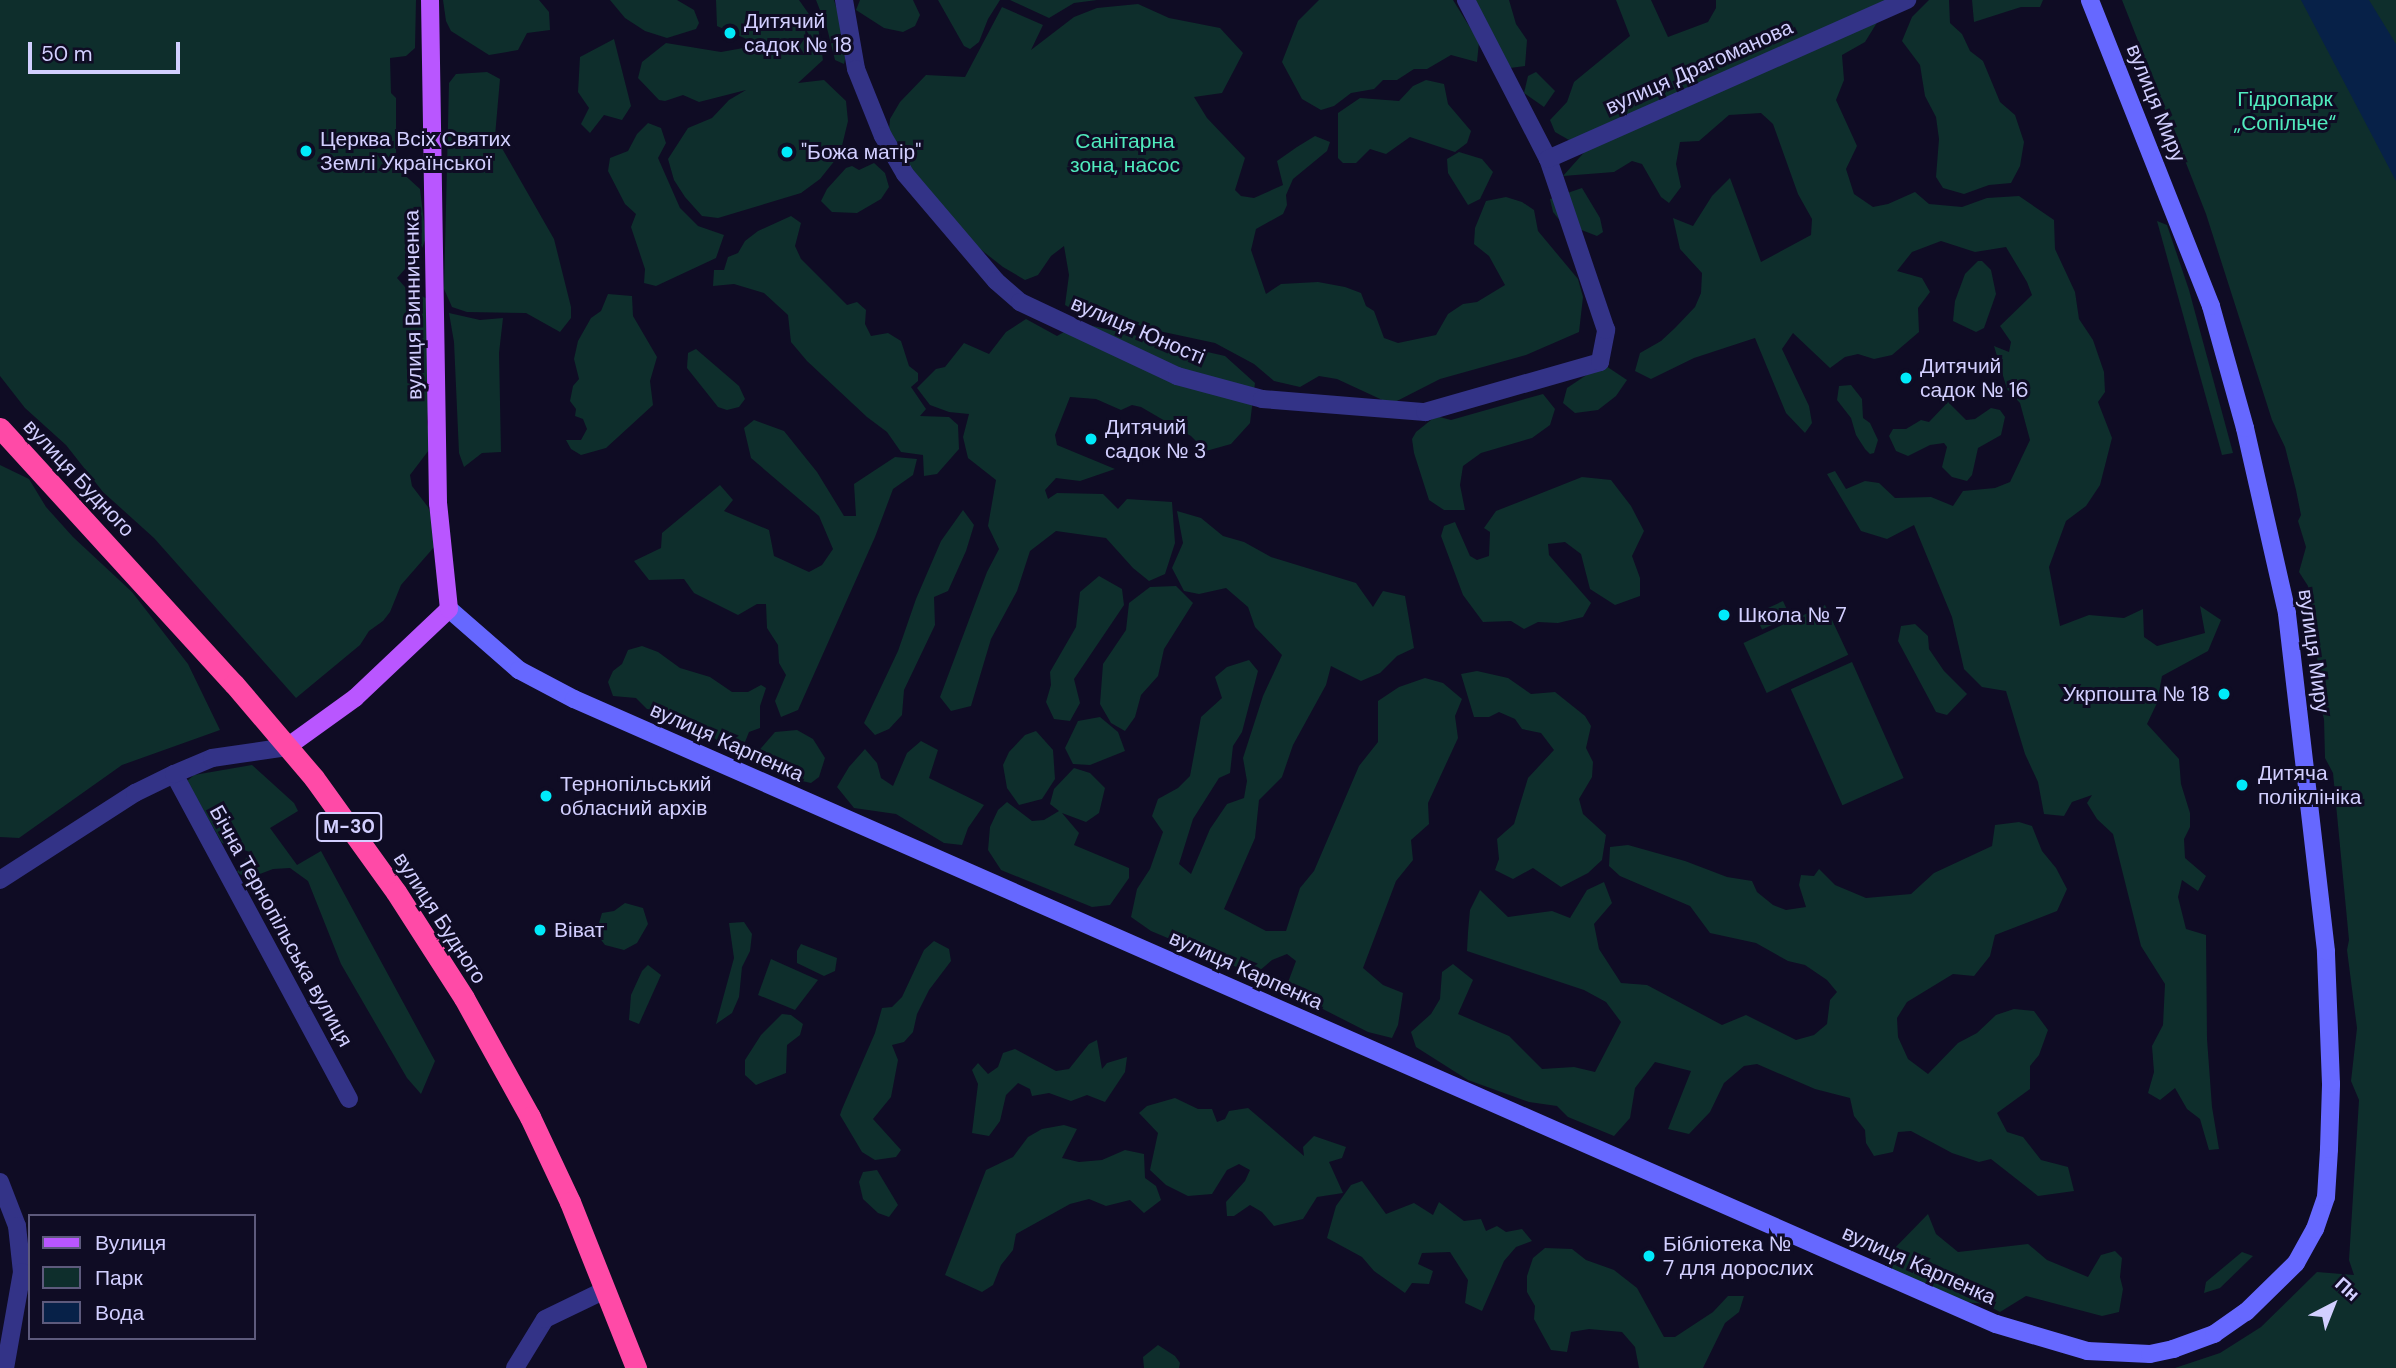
<!DOCTYPE html>
<html>
<head>
<meta charset="utf-8">
<style>
	body { margin:0 }
	#map { position:relative; width:2396px; height:1368px; overflow:hidden; background:#0f0c24; font-family:"DM Sans",sans-serif }
	div>[style] { position:absolute }
	.green>* { inset:0; background:#0e2e2c; transform-origin:0 0 }
	.water>* { inset:0; background:#072148 }
	.street>* { height:18px; margin:-9px; padding:0 9px; transform-origin:9px; border-radius:9px; background:#333387 }
	.secondary>* { height:18px; margin:-9px; padding:0 9px; transform-origin:9px; border-radius:9px; background:#6668ff }
	.primary>* { height:18px; margin:-9px; padding:0 9px; transform-origin:9px; border-radius:9px; background:#b956ff }
	.highway>* { height:21px; margin:-10.5px; padding:0 10.5px; transform-origin:10.5px; border-radius:10.5px; background:#ff4aa7 }
	.dots>* { width:19px; height:19px; translate:-50% -50%; box-sizing:border-box; border:4px solid #0f0c24; border-radius:50% }
	span { translate:-50% -50%; white-space:nowrap; text-align:center; line-height:1.15; -webkit-text-stroke:6px #0f0c24; paint-order:stroke }
	.shield-label span { padding:2px 5px; background:#0f0c24; border:2px solid; border-radius:5px; -webkit-text-stroke-width:0 }
	.shield-label { font-size:19px; color:#d2cfff; font-weight:700 }
	.poi-label { font-size:21px; color:#d2cfff }
	.left { translate:0 -50%; text-align:left }
	.right { translate:-100% -50%; text-align:right }
	.street-label { font-size:21px; color:#d2cfff }
	.park-label { font-size:21px; color:#50eabd }
	.legend { position:absolute; left:28px; top:1214px; width:228px; height:126px; box-sizing:border-box; background:#0f0c24; border:2px solid #5d5a7c; margin:0; padding:9px 12px; list-style:none; font-size:21px; color:#d2cfff }
	.legend li { display:flex; align-items:center; gap:14px; height:35px }
	.legend b { width:35px; border:2px solid #5d5a7c }
	.north { position:absolute; left:2298px; top:1270px; width:70px; height:70px; -webkit-text-stroke:5px #0f0c24; paint-order:stroke; rotate:42deg; font-size:19px; font-weight:700; line-height:28px; text-align:center; color:#d2cfff }
	.north::after { content:''; display:block; margin:auto; width:24px; height:32px; background:#d2cfff; clip-path:polygon(50% 0,100% 100%,50% 72%,0 100%) }
	.scale { position:absolute; left:28px; top:42px; width:152px; height:32px; box-sizing:border-box; border:4px solid #d2cfff; border-top:0; padding-left:9px; font-size:21px; line-height:24px; white-space:nowrap; color:#d2cfff; -webkit-text-stroke:5px #0f0c24; paint-order:stroke }
</style>
</head>
<body>
<div id="map">
	<div class="green">
		<i style="clip-path:polygon(0 0,416px 0,415px 48px,406px 56px,390px 58px,391px 93px,396px 98px,396px 158px,399px 170px,420px 189px,426px 238px,421px 251px,397px 278px,413px 296px,417px 293px,427px 299px,436px 319px,427px 422px,432px 446px,410px 475px,412px 486px,428px 507px,434px 523px,435px 546px,401px 585px,390px 612px,383px 621px,369px 631px,360px 645px,296px 698px,154px 538px,103px 492px,66px 445px,25px 408px,0 376px)"></i>
		<i style="clip-path:polygon(443px 0,539px 0,549px 12px,550px 30px,527px 33px,518px 50px,489px 55px,451px 31px,446px 21px)"></i>
		<i style="clip-path:polygon(610px 0,677px 0,694px 10px,699px 23px,696px 29px,667px 38px,645px 31px,625px 18px)"></i>
		<i style="clip-path:polygon(716px 0,799px 0,818px 27px,823px 60px,798px 83px,824px 80px,846px 101px,848px 121px,840px 154px,820px 179px,801px 193px,718px 218px,702px 216px,685px 197px,674px 180px,668px 159px,688px 128px,712px 118px,729px 100px,746px 90px,699px 102px,683px 95px,665px 101px,659px 100px,638px 78px,642px 62px,666px 43px,721px 52px,749px 47px,751px 41px,717px 26px)"></i>
		<i style="clip-path:polygon(816px 0,834px 0,848px 46px,844px 64px,835px 60px,827px 28px)"></i>
		<i style="clip-path:polygon(860px 0,913px 0,920px 15px,915px 26px,903px 32px,884px 28px,856px 10px)"></i>
		<i style="clip-path:polygon(938px 0,1000px 0,988px 19px,979px 42px,970px 49px,964px 46px)"></i>
		<i style="clip-path:polygon(1010px 0,1097px 0,1074px 3px,1049px 18px)"></i>
		<i style="clip-path:polygon(1319px 0,1453px 0,1479px 42px,1477px 62px,1451px 55px,1427px 69px,1414px 69px,1397px 80px,1383px 80px,1374px 89px,1351px 93px,1334px 106px,1321px 110px,1302px 99px,1282px 62px,1298px 21px)"></i>
		<i style="clip-path:polygon(1471px 0,1509px 0,1516px 24px,1527px 40px,1525px 66px,1510px 68px)"></i>
		<i style="clip-path:polygon(1616px 0,1651px 0,1668px 37px,1708px 22px,1716px 8px,1716px 0,1891px 0,1865px 42px,1842px 55px,1844px 80px,1836px 100px,1857px 146px,1846px 169px,1854px 194px,1873px 207px,1888px 204px,1915px 192px,1929px 204px,1962px 207px,1987px 198px,2019px 196px,2054px 220px,2055px 249px,2075px 292px,2079px 319px,2093px 340px,2104px 372px,2105px 392px,2098px 402px,2112px 438px,2100px 485px,2086px 506px,2066px 521px,2049px 567px,2060px 626px,2089px 615px,2124px 618px,2143px 609px,2144px 637px,2157px 646px,2205px 633px,2200px 606px,2221px 620px,2208px 651px,2162px 676px,2157px 703px,2147px 724px,2179px 759px,2181px 784px,2190px 813px,2190px 827px,2184px 839px,2185px 858px,2206px 876px,2198px 891px,2182px 880px,2178px 897px,2186px 929px,2206px 935px,2207px 1039px,2212px 1107px,2219px 1149px,2209px 1150px,2200px 1119px,2187px 1109px,2175px 1088px,2160px 1100px,2148px 1093px,2154px 1072px,2152px 1046px,2163px 1025px,2165px 984px,2141px 946px,2113px 834px,2097px 819px,2087px 803px,2092px 795px,2072px 802px,2064px 816px,2044px 814px,2038px 782px,2025px 754px,2006px 691px,1982px 687px,1964px 669px,1952px 617px,1914px 525px,1887px 539px,1861px 531px,1827px 474px,1835px 471px,1846px 489px,1865px 481px,1879px 483px,1895px 498px,1931px 497px,1953px 506px,1963px 491px,1995px 488px,2010px 482px,2030px 440px,2020px 403px,2007px 389px,1994px 346px,2009px 352px,2011px 342px,2000px 326px,2032px 295px,2027px 282px,2006px 247px,1975px 252px,1941px 241px,1912px 252px,1897px 271px,1922px 278px,1930px 292px,1918px 308px,1919px 332px,1892px 355px,1874px 359px,1858px 354px,1845px 357px,1830px 368px,1793px 333px,1782px 349px,1809px 406px,1812px 423px,1805px 433px,1786px 413px,1755px 338px,1694px 358px,1651px 379px,1635px 371px,1640px 353px,1661px 341px,1675px 328px,1695px 307px,1701px 293px,1702px 273px,1680px 249px,1673px 218px,1693px 226px,1712px 196px,1730px 178px,1761px 262px,1811px 235px,1812px 219px,1798px 194px,1773px 124px,1761px 113px,1729px 115px,1699px 141px,1680px 142px,1676px 164px,1681px 187px,1669px 203px,1661px 197px,1642px 164px,1632px 161px,1614px 172px,1563px 176px,1588px 148px,1591px 132px,1569px 140px,1555px 132px,1550px 120px,1567px 102px,1574px 82px,1630px 36px)"></i>
		<i style="clip-path:polygon(1929px 0,1949px 0,1950px 23px,1962px 34px,1970px 51px,1983px 61px,2000px 102px,2015px 115px,2024px 142px,2020px 166px,2011px 183px,1989px 185px,1964px 194px,1943px 188px,1936px 177px,1939px 139px,1936px 117px,1925px 96px,1920px 65px,1902px 41px,1912px 17px)"></i>
		<i style="clip-path:polygon(1972px 0,2043px 0,2040px 7px,2021px 7px,1974px 22px)"></i>
		<i style="clip-path:polygon(2122px 0,2396px 0,2396px 1368px,2175px 1368px,2220px 1353px,2261px 1327px,2317px 1272px,2354px 1275px,2349px 1260px,2359px 1100px,2351px 1081px,2357px 1028px,2347px 950px,2349px 940px,2333px 773px,2325px 758px,2324px 719px,2316px 690px,2319px 672px,2308px 586px,2299px 572px,2306px 547px,2298px 521px,2301px 515px,2296px 490px,2285px 447px,2272px 420px,2206px 214px)"></i>
		<i style="clip-path:polygon(1138px 4px,1169px 18px,1220px 28px,1243px 53px,1222px 93px,1194px 97px,1207px 118px,1245px 158px,1235px 190px,1241px 196px,1254px 198px,1283px 185px,1277px 161px,1297px 147px,1315px 136px,1330px 142px,1327px 151px,1293px 179px,1286px 195px,1287px 205px,1283px 214px,1256px 229px,1251px 250px,1266px 294px,1281px 284px,1318px 282px,1345px 287px,1361px 293px,1366px 306px,1374px 311px,1384px 338px,1398px 343px,1436px 335px,1448px 314px,1463px 304px,1477px 302px,1505px 285px,1489px 256px,1474px 244px,1475px 228px,1486px 201px,1506px 197px,1522px 202px,1534px 210px,1538px 231px,1578px 279px,1583px 297px,1579px 332px,1526px 355px,1440px 379px,1391px 404px,1337px 379px,1319px 376px,1300px 387px,1274px 381px,1254px 364px,1215px 343px,1145px 328px,1117px 315px,1083px 315px,1065px 305px,1069px 275px,1064px 246px,1051px 256px,1038px 275px,1025px 280px,1003px 267px,975px 245px,888px 140px,890px 119px,900px 102px,926px 75px,965px 77px,1002px 7px,1043px 25px,1031px 50px,1074px 17px,1097px 8px)"></i>
		<i style="clip-path:polygon(614px 39px,631px 106px,622px 120px,604px 115px,590px 133px,581px 124px,589px 108px,578px 92px,580px 57px)"></i>
		<i style="clip-path:polygon(487px 72px,500px 79px,495px 136px,554px 239px,571px 307px,571px 318px,560px 332px,526px 313px,467px 312px,452px 307px,444px 289px,449px 83px,456px 74px)"></i>
		<i style="clip-path:polygon(1536px 72px,1555px 91px,1544px 107px,1524px 93px,1528px 76px)"></i>
		<i style="clip-path:polygon(1426px 80px,1444px 84px,1448px 104px,1471px 131px,1467px 143px,1455px 152px,1410px 137px,1386px 154px,1370px 149px,1356px 163px,1343px 163px,1338px 158px,1338px 113px,1360px 98px,1399px 101px,1413px 86px)"></i>
		<i style="clip-path:polygon(648px 123px,661px 128px,666px 143px,658px 158px,680px 208px,698px 226px,724px 235px,716px 258px,656px 286px,644px 283px,645px 269px,631px 227px,636px 214px,625px 204px,608px 171px,610px 158px,628px 151px,637px 134px)"></i>
		<i style="clip-path:polygon(1459px 152px,1482px 159px,1493px 172px,1480px 199px,1468px 205px,1448px 173px,1447px 159px)"></i>
		<i style="clip-path:polygon(874px 163px,885px 173px,889px 187px,881px 199px,857px 213px,832px 212px,821px 201px,827px 189px,846px 168px,852px 166px,859px 170px)"></i>
		<i style="clip-path:polygon(1582px 188px,1600px 218px,1603px 232px,1597px 236px,1561px 222px,1553px 212px,1550px 199px)"></i>
		<i style="clip-path:polygon(791px 216px,801px 223px,795px 246px,801px 259px,847px 305px,857px 302px,866px 310px,865px 324px,871px 336px,888px 333px,901px 341px,909px 366px,918px 373px,918px 381px,911px 387px,926px 409px,920px 416px,949px 417px,958px 425px,959px 449px,937px 474px,924px 476px,923px 455px,901px 452px,887px 432px,867px 417px,807px 361px,791px 342px,788px 315px,764px 293px,734px 284px,713px 286px,714px 270px,724px 270px,728px 257px,738px 253px,745px 241px,758px 231px)"></i>
		<i style="clip-path:polygon(2157px 221px,2167px 225px,2189px 290px,2233px 453px,2222px 455px)"></i>
		<i style="clip-path:polygon(1978px 261px,1982px 261px,1991px 270px,1996px 294px,1984px 328px,1976px 332px,1953px 321px,1955px 301px,1965px 274px)"></i>
		<i style="clip-path:polygon(608px 294px,632px 296px,633px 316px,657px 357px,650px 381px,653px 405px,606px 448px,581px 455px,571px 449px,566px 440px,581px 440px,587px 429px,583px 419px,575px 416px,576px 409px,570px 401px,573px 386px,579px 379px,574px 359px,578px 341px,591px 318px,601px 311px)"></i>
		<i style="clip-path:polygon(449px 313px,480px 320px,503px 318px,499px 353px,501px 452px,482px 453px,464px 467px,459px 453px,454px 342px)"></i>
		<i style="clip-path:polygon(1026px 319px,1057px 336px,1080px 323px,1225px 356px,1255px 383px,1250px 423px,1231px 444px,1206px 451px,1191px 436px,1141px 407px,1132px 405px,1121px 410px,1096px 399px,1070px 397px,1055px 435px,1057px 445px,1115px 469px,1080px 481px,1056px 478px,1045px 490px,1048px 499px,1057px 493px,1103px 494px,1118px 509px,1127px 499px,1172px 502px,1175px 543px,1165px 574px,1149px 581px,1133px 568px,1106px 538px,1056px 531px,1030px 551px,1017px 591px,991px 639px,971px 706px,951px 711px,940px 697px,987px 572px,999px 549px,988px 526px,996px 480px,968px 458px,963px 437px,969px 414px,949px 412px,930px 405px,917px 388px,936px 369px,945px 367px,964px 343px,989px 354px,1006px 332px)"></i>
		<i style="clip-path:polygon(696px 349px,739px 386px,745px 399px,739px 407px,727px 410px,718px 407px,687px 368px,688px 353px)"></i>
		<i style="clip-path:polygon(1603px 364px,1627px 380px,1616px 396px,1598px 410px,1575px 413px,1563px 403px,1567px 388px)"></i>
		<i style="clip-path:polygon(1851px 385px,1862px 399px,1863px 418px,1870px 423px,1878px 440px,1874px 453px,1870px 454px,1865px 449px,1856px 435px,1851px 418px,1837px 400px,1839px 386px)"></i>
		<i style="clip-path:polygon(1543px 394px,1555px 409px,1550px 425px,1532px 438px,1481px 453px,1463px 466px,1460px 485px,1465px 510px,1444px 510px,1429px 500px,1414px 453px,1412px 439px,1416px 432px,1436px 416px,1451px 420px)"></i>
		<i style="clip-path:polygon(1948px 402px,1966px 420px,1975px 419px,1991px 408px,2000px 410px,2005px 417px,2001px 435px,1978px 448px,1972px 475px,1967px 481px,1952px 477px,1942px 467px,1947px 447px,1944px 443px,1930px 445px,1908px 456px,1896px 451px,1889px 436px,1893px 429px,1906px 429px,1921px 420px,1929px 422px)"></i>
		<i style="clip-path:polygon(754px 420px,784px 431px,817px 472px,844px 516px,856px 516px,854px 484px,895px 457px,917px 459px,913px 475px,893px 489px,875px 537px,798px 710px,781px 717px,775px 701px,786px 675px,779px 663px,778px 645px,767px 628px,766px 604px,757px 604px,738px 615px,694px 593px,684px 579px,649px 580px,634px 561px,661px 548px,662px 533px,720px 485px,733px 500px,724px 511px,769px 530px,774px 556px,809px 572px,822px 565px,833px 549px,819px 516px,751px 458px,744px 428px)"></i>
		<i style="clip-path:polygon(0 465px,29px 479px,46px 507px,73px 537px,132px 592px,188px 664px,220px 730px,122px 765px,19px 838px,0 837px)"></i>
		<i style="clip-path:polygon(1582px 477px,1611px 480px,1631px 506px,1644px 531px,1632px 556px,1640px 578px,1640px 596px,1615px 605px,1590px 589px,1581px 554px,1565px 542px,1548px 544px,1549px 555px,1591px 603px,1583px 617px,1558px 623px,1538px 622px,1524px 629px,1511px 621px,1483px 622px,1463px 595px,1441px 536px,1444px 526px,1455px 522px,1470px 556px,1477px 560px,1489px 556px,1490px 532px,1484px 528px,1496px 511px)"></i>
		<i style="clip-path:polygon(963px 510px,974px 525px,966px 551px,948px 591px,934px 597px,935px 625px,904px 690px,902px 715px,889px 729px,875px 735px,864px 723px,898px 651px,916px 599px,941px 541px)"></i>
		<i style="clip-path:polygon(1177px 511px,1201px 518px,1223px 536px,1244px 542px,1271px 557px,1356px 583px,1373px 607px,1383px 591px,1405px 596px,1414px 648px,1397px 656px,1380px 673px,1361px 681px,1331px 666px,1326px 685px,1293px 745px,1282px 777px,1259px 800px,1255px 838px,1224px 909px,1266px 931px,1286px 931px,1300px 888px,1314px 871px,1359px 766px,1378px 742px,1378px 701px,1399px 687px,1425px 678px,1443px 683px,1462px 699px,1455px 716px,1458px 738px,1428px 803px,1429px 824px,1411px 840px,1413px 860px,1396px 881px,1363px 968px,1383px 985px,1403px 993px,1398px 1025px,1392px 1038px,1368px 1032px,1309px 1002px,1287px 985px,1296px 961px,1287px 954px,1272px 960px,1258px 972px,1246px 971px,1151px 931px,1131px 917px,1137px 889px,1150px 869px,1163px 832px,1152px 816px,1158px 799px,1178px 788px,1190px 776px,1201px 717px,1222px 698px,1215px 677px,1227px 667px,1249px 660px,1258px 671px,1242px 732px,1233px 746px,1230px 773px,1219px 778px,1193px 819px,1179px 864px,1191px 874px,1210px 829px,1227px 804px,1244px 798px,1247px 781px,1243px 758px,1263px 696px,1282px 655px,1255px 627px,1248px 607px,1226px 588px,1199px 594px,1184px 591px,1172px 568px,1183px 543px)"></i>
		<i style="clip-path:polygon(1099px 576px,1122px 589px,1124px 605px,1074px 679px,1080px 703px,1070px 721px,1054px 719px,1046px 702px,1051px 685px,1050px 672px,1076px 627px,1080px 592px)"></i>
		<i style="clip-path:polygon(1176px 586px,1193px 603px,1164px 649px,1158px 676px,1141px 695px,1135px 717px,1125px 731px,1111px 723px,1100px 704px,1103px 664px,1126px 630px,1129px 603px,1150px 587px)"></i>
		<i style="left:1783px;top:601px;width:17px;height:31px;rotate:65deg"></i>
		<i style="left:1825px;top:605px;width:55px;height:90px;rotate:65deg"></i>
		<i style="clip-path:polygon(1915px 624px,1928px 636px,1929px 649px,1944px 671px,1967px 694px,1947px 715px,1936px 712px,1898px 641px,1901px 626px)"></i>
		<i style="clip-path:polygon(642px 646px,658px 652px,680px 668px,710px 677px,732px 692px,748px 692px,761px 685px,766px 688px,760px 706px,760px 728px,749px 732px,743px 747px,733px 752px,714px 738px,686px 731px,667px 712px,647px 709px,636px 698px,613px 696px,608px 682px,613px 671px,622px 664px,628px 650px)"></i>
		<i style="left:1852px;top:662px;width:127px;height:67px;rotate:66deg"></i>
		<i style="clip-path:polygon(1477px 671px,1508px 678px,1531px 694px,1555px 692px,1585px 716px,1591px 726px,1586px 748px,1593px 762px,1592px 777px,1579px 799px,1583px 814px,1606px 835px,1602px 860px,1588px 873px,1561px 887px,1533px 868px,1513px 879px,1495px 870px,1499px 859px,1497px 839px,1514px 824px,1528px 778px,1554px 750px,1541px 733px,1522px 729px,1515px 719px,1499px 712px,1489px 717px,1474px 717px,1461px 674px)"></i>
		<i style="clip-path:polygon(1100px 717px,1118px 732px,1125px 751px,1090px 765px,1073px 764px,1065px 748px,1078px 721px)"></i>
		<i style="clip-path:polygon(797px 730px,813px 739px,825px 758px,819px 777px,811px 783px,793px 779px,755px 755px,775px 732px)"></i>
		<i style="clip-path:polygon(1036px 731px,1053px 750px,1055px 779px,1042px 799px,1019px 805px,1007px 788px,1003px 765px,1009px 752px,1025px 735px)"></i>
		<i style="clip-path:polygon(921px 741px,938px 750px,929px 778px,984px 805px,968px 828px,962px 845px,944px 843px,896px 814px,854px 808px,837px 787px,849px 767px,865px 749px,877px 763px,881px 778px,893px 786px,907px 753px)"></i>
		<i style="clip-path:polygon(252px 765px,294px 803px,298px 811px,270px 828px,297px 865px,321px 851px,435px 1061px,421px 1094px,407px 1078px,341px 964px,308px 881px,290px 868px,273px 869px,247px 879px,237px 872px,250px 852px,222px 843px,187px 781px,194px 775px)"></i>
		<i style="clip-path:polygon(1074px 768px,1090px 773px,1105px 788px,1099px 813px,1086px 822px,1062px 813px,1079px 833px,1074px 845px,1129px 868px,1129px 878px,1110px 905px,1092px 907px,1001px 870px,988px 850px,990px 827px,998px 810px,1007px 802px,1032px 821px,1044px 820px,1059px 811px,1050px 804px,1054px 789px)"></i>
		<i style="clip-path:polygon(2019px 822px,2032px 826px,2042px 851px,2056px 868px,2067px 889px,2057px 911px,1995px 935px,1990px 956px,1974px 976px,1953px 974px,1907px 1002px,1897px 1018px,1898px 1037px,1908px 1059px,1928px 1074px,1958px 1043px,1977px 1033px,1996px 1015px,2014px 1009px,2034px 1011px,2048px 1030px,2039px 1055px,2030px 1066px,2030px 1089px,1997px 1113px,2007px 1132px,2023px 1137px,2041px 1160px,2068px 1167px,2074px 1191px,2038px 1196px,1991px 1159px,1979px 1162px,1952px 1153px,1911px 1131px,1898px 1132px,1893px 1152px,1874px 1156px,1866px 1143px,1865px 1130px,1854px 1116px,1850px 1098px,1815px 1089px,1757px 1064px,1744px 1066px,1724px 1083px,1710px 1112px,1689px 1134px,1668px 1129px,1691px 1071px,1655px 1062px,1635px 1088px,1630px 1118px,1614px 1136px,1568px 1117px,1557px 1106px,1529px 1102px,1468px 1080px,1416px 1047px,1411px 1032px,1431px 1014px,1440px 999px,1442px 972px,1453px 964px,1473px 980px,1458px 1014px,1509px 1036px,1542px 1069px,1574px 1067px,1595px 1072px,1621px 1022px,1606px 1002px,1584px 990px,1467px 951px,1468px 932px,1470px 910px,1480px 890px,1508px 917px,1552px 911px,1570px 918px,1587px 890px,1604px 882px,1612px 903px,1594px 924px,1599px 949px,1621px 983px,1647px 985px,1722px 1025px,1746px 1015px,1796px 1040px,1814px 1035px,1827px 1024px,1830px 1000px,1837px 992px,1827px 980px,1805px 965px,1788px 961px,1756px 943px,1710px 933px,1690px 906px,1620px 876px,1609px 866px,1610px 847px,1628px 845px,1685px 861px,1727px 877px,1752px 881px,1757px 892px,1773px 905px,1786px 910px,1806px 907px,1799px 885px,1801px 875px,1814px 876px,1819px 869px,1835px 885px,1866px 898px,1911px 894px,1934px 873px,1992px 846px,1995px 825px)"></i>
		<i style="clip-path:polygon(625px 903px,643px 908px,648px 924px,637px 943px,624px 950px,605px 945px,596px 933px,602px 913px,614px 911px)"></i>
		<i style="clip-path:polygon(744px 922px,752px 934px,750px 951px,742px 967px,739px 997px,732px 1013px,716px 1024px,734px 958px,729px 923px)"></i>
		<i style="clip-path:polygon(934px 941px,949px 949px,951px 961px,929px 990px,917px 1014px,913px 1032px,904px 1042px,892px 1045px,898px 1060px,891px 1097px,873px 1119px,901px 1150px,896px 1157px,875px 1160px,862px 1152px,840px 1115px,842px 1109px,875px 1033px,882px 1008px,892px 1007px,902px 997px,924px 950px)"></i>
		<i style="clip-path:polygon(801px 944px,837px 958px,835px 971px,824px 976px,797px 963px,797px 951px)"></i>
		<i style="clip-path:polygon(771px 959px,818px 980px,795px 1010px,758px 995px)"></i>
		<i style="clip-path:polygon(648px 965px,661px 975px,639px 1024px,629px 1020px,631px 995px,642px 971px)"></i>
		<i style="clip-path:polygon(782px 1014px,791px 1015px,803px 1024px,800px 1035px,787px 1045px,786px 1073px,756px 1085px,745px 1075px,745px 1060px,761px 1035px)"></i>
		<i style="clip-path:polygon(1097px 1040px,1102px 1069px,1107px 1063px,1127px 1057px,1125px 1072px,1105px 1102px,1087px 1095px,1071px 1101px,1049px 1093px,1032px 1096px,1030px 1089px,1018px 1083px,1006px 1095px,1000px 1121px,989px 1136px,972px 1133px,978px 1084px,972px 1070px,978px 1063px,988px 1074px,998px 1067px,1003px 1053px,1015px 1049px,1056px 1071px,1069px 1069px,1089px 1044px)"></i>
		<i style="clip-path:polygon(1175px 1098px,1198px 1109px,1212px 1109px,1217px 1122px,1225px 1119px,1229px 1111px,1248px 1108px,1304px 1156px,1303px 1147px,1314px 1136px,1346px 1147px,1342px 1158px,1329px 1162px,1343px 1193px,1317px 1197px,1303px 1219px,1274px 1226px,1262px 1212px,1250px 1205px,1234px 1216px,1227px 1216px,1226px 1202px,1245px 1181px,1250px 1170px,1239px 1164px,1227px 1170px,1212px 1194px,1188px 1196px,1166px 1185px,1150px 1170px,1158px 1133px,1139px 1113px,1147px 1106px)"></i>
		<i style="clip-path:polygon(1064px 1125px,1077px 1129px,1062px 1158px,1079px 1162px,1102px 1160px,1125px 1150px,1144px 1154px,1145px 1178px,1156px 1186px,1161px 1200px,1144px 1213px,1130px 1200px,1106px 1206px,1089px 1199px,1070px 1204px,1016px 1234px,1013px 1250px,1001px 1265px,993px 1285px,982px 1292px,945px 1275px,986px 1170px,1013px 1157px,1028px 1137px,1042px 1129px)"></i>
		<i style="clip-path:polygon(877px 1170px,898px 1205px,889px 1217px,878px 1213px,863px 1199px,859px 1182px,863px 1172px)"></i>
		<i style="clip-path:polygon(1362px 1181px,1386px 1214px,1414px 1203px,1433px 1215px,1439px 1202px,1464px 1221px,1481px 1219px,1486px 1231px,1497px 1226px,1506px 1232px,1522px 1229px,1532px 1241px,1516px 1247px,1504px 1261px,1482px 1311px,1465px 1303px,1468px 1280px,1450px 1252px,1422px 1253px,1418px 1264px,1433px 1271px,1429px 1284px,1412px 1283px,1405px 1293px,1374px 1271px,1362px 1257px,1327px 1238px,1336px 1206px,1351px 1185px)"></i>
		<i style="clip-path:polygon(1928px 1214px,1936px 1234px,1958px 1252px,2028px 1244px,2047px 1260px,2088px 1277px,2101px 1255px,2115px 1251px,2122px 1258px,2120px 1277px,2123px 1289px,2119px 1312px,2102px 1316px,2026px 1296px,2000px 1312px,1985px 1304px,1965px 1302px,1885px 1268px,1889px 1254px)"></i>
		<i style="clip-path:polygon(1545px 1248px,1572px 1249px,1586px 1260px,1614px 1270px,1637px 1288px,1664px 1337px,1675px 1337px,1713px 1312px,1728px 1296px,1744px 1296px,1739px 1312px,1725px 1323px,1703px 1368px,1639px 1368px,1635px 1347px,1622px 1332px,1589px 1329px,1571px 1332px,1567px 1352px,1551px 1350px,1534px 1319px,1535px 1306px,1527px 1292px,1527px 1276px,1533px 1258px)"></i>
		<i style="clip-path:polygon(2242px 1252px,2253px 1256px,2220px 1288px,2204px 1293px,2206px 1282px)"></i>
		<i style="clip-path:polygon(1158px 1345px,1175px 1356px,1180px 1363px,1179px 1368px,1144px 1368px,1143px 1357px)"></i>
	</div>
	<div class="water">
		<i style="clip-path:polygon(2301px 0,2369px 0,2396px 44px,2396px 181px)"></i>
	</div>
	<div class="street">
		<i style="left:844px;top:0;width:70px;rotate:80.1deg"></i>
		<i style="left:856px;top:69px;width:72px;rotate:68.1deg"></i>
		<i style="left:883px;top:136px;width:44px;rotate:59.9deg"></i>
		<i style="left:905px;top:174px;width:140px;rotate:49.6deg"></i>
		<i style="left:996px;top:281px;width:32px;rotate:41deg"></i>
		<i style="left:1020px;top:302px;width:174px;rotate:25.2deg"></i>
		<i style="left:1177px;top:376px;width:88px;rotate:15.1deg"></i>
		<i style="left:1262px;top:399px;width:164px;rotate:4.6deg"></i>
		<i style="left:1425px;top:412px;width:182px;rotate:-15.9deg"></i>
		<i style="left:1600px;top:362px;width:33px;rotate:-79deg"></i>
		<i style="left:1606px;top:330px;width:181px;rotate:-108.7deg"></i>
		<i style="left:1548px;top:159px;width:179px;rotate:-117.3deg"></i>
		<i style="left:1548px;top:159px;width:393px;rotate:-23.9deg"></i>
		<i style="left:174px;top:774px;width:369px;rotate:61.7deg"></i>
		<i style="left:0;top:880px;width:161px;rotate:-32.8deg"></i>
		<i style="left:135px;top:793px;width:43px;rotate:-26deg"></i>
		<i style="left:174px;top:774px;width:41px;rotate:-22.8deg"></i>
		<i style="left:212px;top:758px;width:76px;rotate:-8.3deg"></i>
		<i style="left:0;top:1182px;width:47px;rotate:68.9deg"></i>
		<i style="left:17px;top:1226px;width:46px;rotate:83.8deg"></i>
		<i style="left:22px;top:1272px;width:97px;rotate:100deg"></i>
		<i style="left:515px;top:1368px;width:57px;rotate:-58.5deg"></i>
		<i style="left:545px;top:1319px;width:67px;rotate:-25.8deg"></i>
	</div>
	<div class="secondary">
		<i style="left:449px;top:609px;width:93px;rotate:41.1deg"></i>
		<i style="left:519px;top:670px;width:62px;rotate:27.8deg"></i>
		<i style="left:574px;top:699px;width:1553px;rotate:23.73deg"></i>
		<i style="left:1996px;top:1324px;width:95px;rotate:16.5deg"></i>
		<i style="left:2087px;top:1351px;width:63px;rotate:2.7deg"></i>
		<i style="left:2150px;top:1354px;width:24px;rotate:-12deg"></i>
		<i style="left:2173px;top:1349px;width:44px;rotate:-20.1deg"></i>
		<i style="left:2214px;top:1334px;width:39px;rotate:-35deg"></i>
		<i style="left:2246px;top:1312px;width:70px;rotate:-44.4deg"></i>
		<i style="left:2296px;top:1263px;width:39px;rotate:-61deg"></i>
		<i style="left:2315px;top:1229px;width:34px;rotate:-71deg"></i>
		<i style="left:2326px;top:1197px;width:48px;rotate:-86.4deg"></i>
		<i style="left:2329px;top:1149px;width:65px;rotate:-88.2deg"></i>
		<i style="left:2331px;top:1084px;width:133px;rotate:-92.2deg"></i>
		<i style="left:2326px;top:951px;width:340px;rotate:-96.6deg"></i>
		<i style="left:2287px;top:613px;width:190px;rotate:-102.8deg"></i>
		<i style="left:2245px;top:428px;width:127px;rotate:-105.6deg"></i>
		<i style="left:2211px;top:306px;width:329px;rotate:-111.6deg"></i>
	</div>
	<div class="primary">
		<i style="left:287px;top:747px;width:84px;rotate:-35.8deg"></i>
		<i style="left:355px;top:698px;width:129px;rotate:-43.4deg"></i>
		<i style="left:449px;top:609px;width:107px;rotate:-95.9deg"></i>
		<i style="left:438px;top:503px;width:503px;rotate:-90.91deg"></i>
	</div>
	<div class="highway">
		<i style="left:0;top:428px;width:347px;rotate:47.6deg"></i>
		<i style="left:234px;top:684px;width:123px;rotate:49.6deg"></i>
		<i style="left:314px;top:778px;width:140px;rotate:54.3deg"></i>
		<i style="left:396px;top:892px;width:126px;rotate:57.3deg"></i>
		<i style="left:464px;top:998px;width:136px;rotate:61deg"></i>
		<i style="left:530px;top:1117px;width:94px;rotate:64.8deg"></i>
		<i style="left:570px;top:1202px;width:179px;rotate:68.3deg"></i>
	</div>
	<div class="dots">
		<i style="left:730px;top:33px;background:#00eafa"></i>
		<i style="left:306px;top:151px;background:#00eafa"></i>
		<i style="left:787px;top:152px;background:#00eafa"></i>
		<i style="left:1906px;top:378px;background:#00eafa"></i>
		<i style="left:1091px;top:439px;background:#00eafa"></i>
		<i style="left:1724px;top:615px;background:#00eafa"></i>
		<i style="left:2224px;top:694px;background:#00eafa"></i>
		<i style="left:2242px;top:785px;background:#00eafa"></i>
		<i style="left:546px;top:796px;background:#00eafa"></i>
		<i style="left:540px;top:930px;background:#00eafa"></i>
		<i style="left:1649px;top:1256px;background:#00eafa"></i>
	</div>
	<div class="shield-label">
		<span style="left:349px;top:827px">М-30</span>
	</div>
	<div class="poi-label">
		<span class="left" style="left:744px;top:33px">Дитячий<br>садок № 18</span>
		<span class="left" style="left:320px;top:151px">Церква Всіх Святих<br>Землі Української</span>
		<span class="left" style="left:801px;top:152px">"Божа матір"</span>
		<span class="left" style="left:1920px;top:378px">Дитячий<br>садок № 16</span>
		<span class="left" style="left:1105px;top:439px">Дитячий<br>садок № 3</span>
		<span class="left" style="left:1738px;top:615px">Школа № 7</span>
		<span class="right" style="left:2210px;top:694px">Укрпошта № 18</span>
		<span class="left" style="left:2258px;top:785px">Дитяча<br>поліклініка</span>
		<span class="left" style="left:560px;top:796px">Тернопільський<br>обласний архів</span>
		<span class="left" style="left:554px;top:930px">Віват</span>
		<span class="left" style="left:1663px;top:1256px">Бібліотека №<br>7 для дорослих</span>
	</div>
	<div class="street-label">
		<span style="left:1699px;top:67px;rotate:-24deg">вулиця Драгоманова</span>
		<span style="left:2156px;top:103px;rotate:68deg">вулиця Миру</span>
		<span style="left:413px;top:305px;rotate:-91deg">вулиця Винниченка</span>
		<span style="left:1138px;top:330px;rotate:23deg">вулиця Юності</span>
		<span style="left:79px;top:478px;rotate:47deg">вулиця Будного</span>
		<span style="left:2314px;top:651px;rotate:82deg">вулиця Миру</span>
		<span style="left:727px;top:742px;rotate:24deg">вулиця Карпенка</span>
		<span style="left:440px;top:918px;rotate:57deg">вулиця Будного</span>
		<span style="left:281px;top:926px;rotate:61deg">Бічна Тернопільська вулиця</span>
		<span style="left:1246px;top:970px;rotate:24deg">вулиця Карпенка</span>
		<span style="left:1919px;top:1265px;rotate:24deg">вулиця Карпенка</span>
	</div>
	<div class="park-label">
		<span style="left:2285px;top:111px">Гідропарк<br>„Сопільче“</span>
		<span style="left:1125px;top:153px">Санітарна<br>зона, насос</span>
	</div>
	<ul class="legend">
	<li><b style="height:9px;background:#b956ff"></b>Вулиця</li>
	<li><b style="height:19px;background:#0e2e2c"></b>Парк</li>
	<li><b style="height:19px;background:#072148"></b>Вода</li>
	</ul>
	<div class="north">Пн</div>
	<div class="scale">50 m</div>
</div>
</body>
</html>
